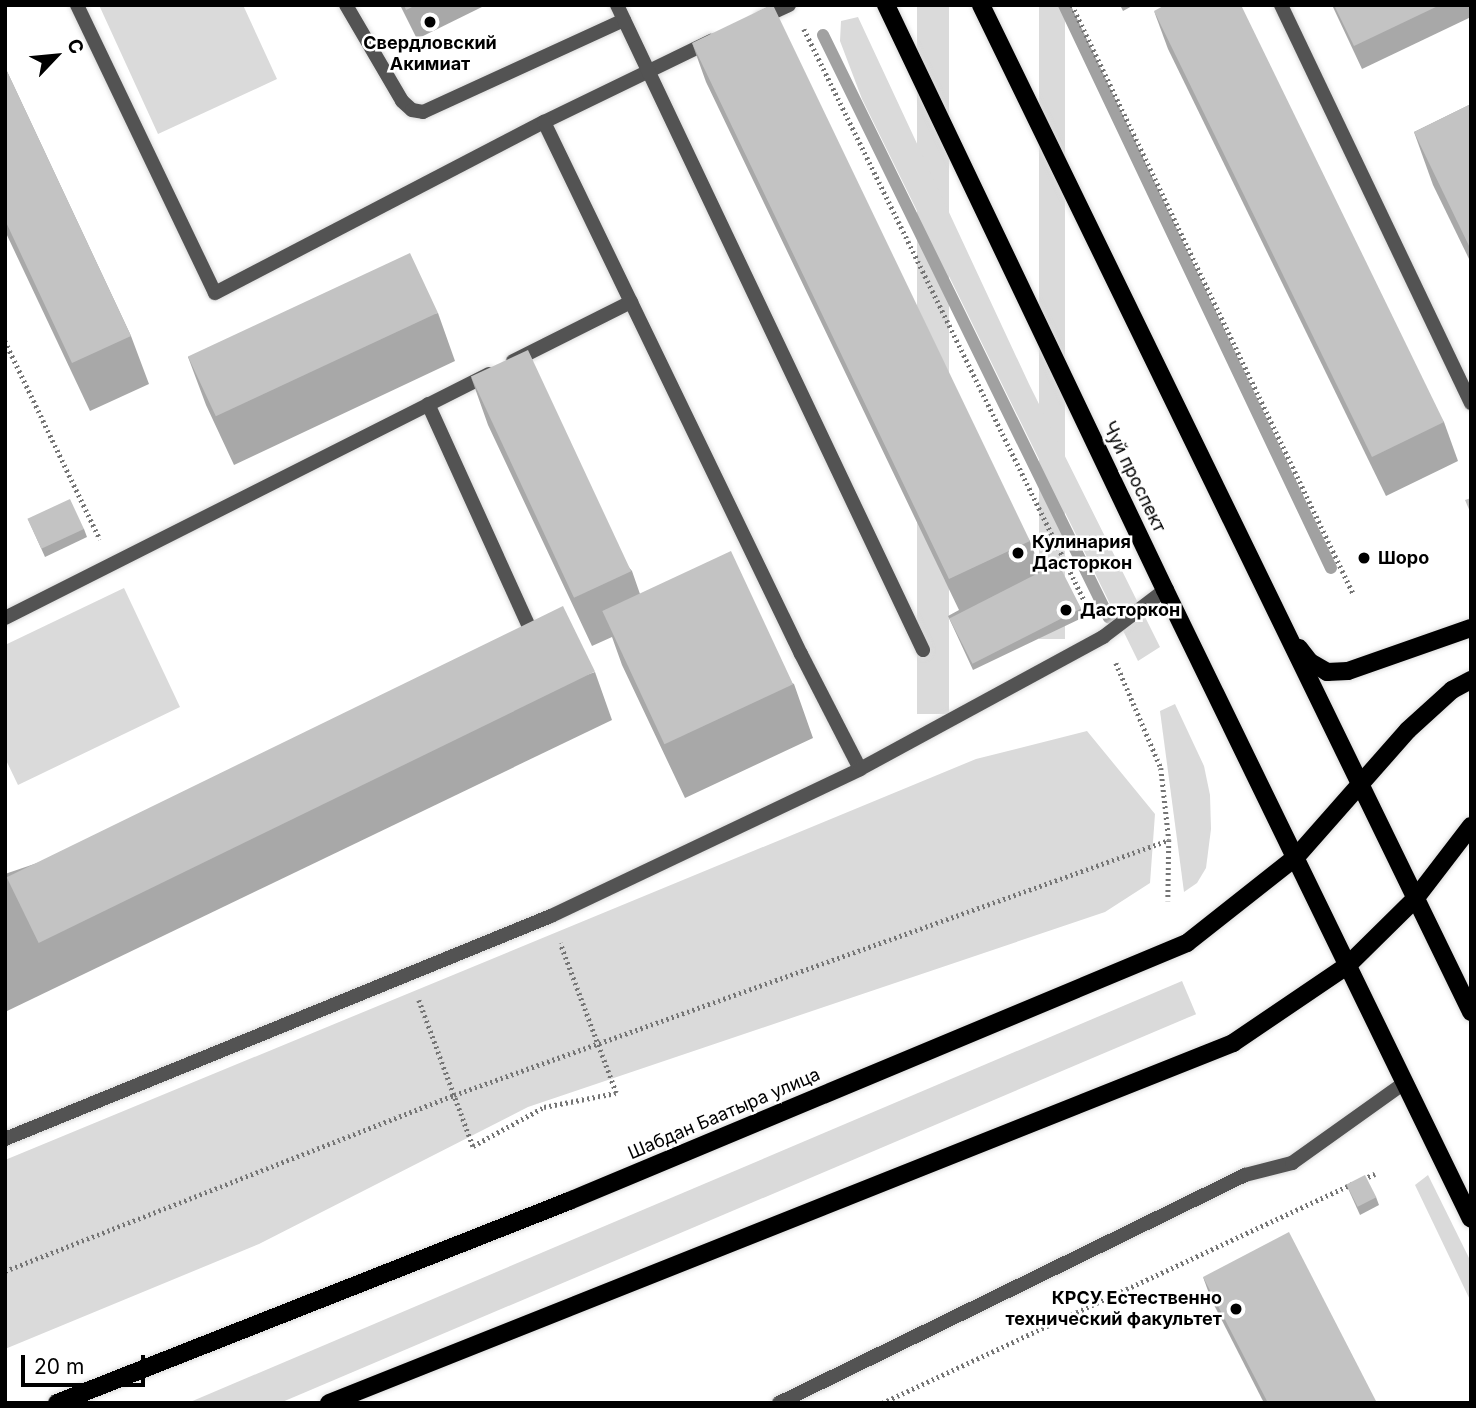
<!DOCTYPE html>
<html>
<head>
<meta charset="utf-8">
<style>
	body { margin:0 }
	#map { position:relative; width:1476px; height:1408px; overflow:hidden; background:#fff; font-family:Inter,sans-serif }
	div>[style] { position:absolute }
	.green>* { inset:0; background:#dadada; transform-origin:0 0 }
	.stream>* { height:12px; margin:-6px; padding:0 6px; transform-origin:6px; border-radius:6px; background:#a1a1a1 }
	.path>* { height:4.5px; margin-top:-2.25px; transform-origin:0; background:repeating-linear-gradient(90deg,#757575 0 2px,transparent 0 5.5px) }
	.roads { filter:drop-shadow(0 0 2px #dbdbdb) drop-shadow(0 0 2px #dbdbdb) }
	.lane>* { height:14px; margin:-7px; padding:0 7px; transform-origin:7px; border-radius:7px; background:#535353 }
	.primary>* { height:18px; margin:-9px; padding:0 9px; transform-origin:9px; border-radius:9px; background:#000 }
	.wall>* { inset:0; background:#a8a8a8 }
	.building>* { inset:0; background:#c3c3c3; transform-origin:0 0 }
	.dots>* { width:19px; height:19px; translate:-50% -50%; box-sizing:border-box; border:4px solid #fff; border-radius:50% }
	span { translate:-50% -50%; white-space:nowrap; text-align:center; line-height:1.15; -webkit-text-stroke:5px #fff; paint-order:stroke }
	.poi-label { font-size:18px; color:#000; font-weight:700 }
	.left { translate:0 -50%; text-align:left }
	.right { translate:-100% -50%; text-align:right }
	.street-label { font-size:18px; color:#000 }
	.frame { position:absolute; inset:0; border:7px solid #000; pointer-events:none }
	.north { position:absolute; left:21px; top:21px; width:70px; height:70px; -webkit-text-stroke:5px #fff; paint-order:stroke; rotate:64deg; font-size:19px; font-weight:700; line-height:28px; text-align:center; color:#000 }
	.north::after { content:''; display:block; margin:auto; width:24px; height:32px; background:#000; clip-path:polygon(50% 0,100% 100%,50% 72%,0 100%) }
	.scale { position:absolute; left:21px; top:1355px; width:124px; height:32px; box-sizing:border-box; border:4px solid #000; border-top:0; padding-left:9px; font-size:21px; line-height:24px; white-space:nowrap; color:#000; -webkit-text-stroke:5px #fff; paint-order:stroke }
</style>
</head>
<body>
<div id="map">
	<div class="green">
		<i style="clip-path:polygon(99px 5px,243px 5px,277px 79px,158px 134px)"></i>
		<i style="left:917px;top:5px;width:32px;height:709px"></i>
		<i style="left:1039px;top:5px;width:26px;height:634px"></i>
		<i style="clip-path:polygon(858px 17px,1029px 384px,1160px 647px,1138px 661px,862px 99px,840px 41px,841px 21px)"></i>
		<i style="clip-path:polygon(124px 588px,180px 707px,18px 785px,5px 758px,5px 645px)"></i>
		<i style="clip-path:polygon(1175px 704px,1204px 766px,1210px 795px,1211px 829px,1206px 868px,1197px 883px,1184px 892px,1160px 711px)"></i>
		<i style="clip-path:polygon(1087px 731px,1155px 814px,1150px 883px,1105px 912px,528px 1107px,259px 1244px,5px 1349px,5px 1160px,976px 759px)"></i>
		<i style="left:1182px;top:981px;width:36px;height:1157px;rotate:67deg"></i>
		<i style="clip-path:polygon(1428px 1175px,1471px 1262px,1471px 1302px,1415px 1185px)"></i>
	</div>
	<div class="stream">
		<i style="left:1064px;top:5px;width:623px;rotate:64.63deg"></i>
		<i style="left:823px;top:35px;width:649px;rotate:63.87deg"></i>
	</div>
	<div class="path">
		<i style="left:1072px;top:5px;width:652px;rotate:64.46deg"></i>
		<i style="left:804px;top:29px;width:649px;rotate:63.87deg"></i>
		<i style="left:5px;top:341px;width:220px;rotate:64.4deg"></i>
		<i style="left:1116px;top:663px;width:114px;rotate:66.8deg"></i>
		<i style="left:1161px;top:768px;width:72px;rotate:83.7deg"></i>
		<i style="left:1169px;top:840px;width:61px;rotate:90.9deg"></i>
		<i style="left:419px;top:1000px;width:156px;rotate:69.7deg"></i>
		<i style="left:473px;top:1146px;width:81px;rotate:-28.8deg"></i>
		<i style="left:544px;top:1107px;width:73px;rotate:-11deg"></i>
		<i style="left:616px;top:1093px;width:160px;rotate:-110.5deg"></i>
		<i style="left:1363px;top:1179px;width:13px;rotate:-23deg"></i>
		<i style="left:5px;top:1271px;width:482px;rotate:-21.4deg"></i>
		<i style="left:454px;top:1095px;width:759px;rotate:-19.63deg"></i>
		<i style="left:882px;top:1403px;width:519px;rotate:-24.98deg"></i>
	</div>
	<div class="roads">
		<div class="lane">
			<i style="left:77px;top:5px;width:319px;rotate:64.4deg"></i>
			<i style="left:215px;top:293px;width:371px;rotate:-27.5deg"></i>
			<i style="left:544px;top:122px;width:186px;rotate:-25.9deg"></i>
			<i style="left:346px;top:5px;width:111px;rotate:59.7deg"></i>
			<i style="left:402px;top:101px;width:13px;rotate:42deg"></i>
			<i style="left:412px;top:110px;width:11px;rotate:10deg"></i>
			<i style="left:423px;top:112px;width:221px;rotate:-24.6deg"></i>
			<i style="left:617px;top:5px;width:714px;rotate:64.62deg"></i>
			<i style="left:1281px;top:5px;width:441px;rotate:64.5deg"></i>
			<i style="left:761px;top:18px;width:31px;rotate:-25deg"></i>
			<i style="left:544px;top:122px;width:591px;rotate:64.22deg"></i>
			<i style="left:801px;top:654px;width:129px;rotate:62.8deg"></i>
			<i style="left:513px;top:361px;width:132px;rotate:-26.6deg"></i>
			<i style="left:428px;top:404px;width:257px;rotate:65.6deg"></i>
			<i style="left:5px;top:618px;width:542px;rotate:-26.75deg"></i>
			<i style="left:5px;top:1139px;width:590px;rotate:-22.22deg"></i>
			<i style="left:551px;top:916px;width:342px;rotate:-25.4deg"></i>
			<i style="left:860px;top:769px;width:277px;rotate:-28.5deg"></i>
			<i style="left:1103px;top:637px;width:78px;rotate:-37.2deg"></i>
			<i style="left:779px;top:1403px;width:519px;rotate:-26.07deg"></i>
			<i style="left:1245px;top:1175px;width:49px;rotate:-14.3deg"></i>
			<i style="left:1292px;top:1163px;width:138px;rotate:-35.5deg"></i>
		</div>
		<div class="primary">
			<i style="left:886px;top:5px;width:648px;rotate:64.5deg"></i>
			<i style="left:1165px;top:590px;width:699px;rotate:64.06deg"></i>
			<i style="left:981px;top:5px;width:1120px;rotate:64.05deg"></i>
			<i style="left:1299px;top:648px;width:18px;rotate:52deg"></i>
			<i style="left:1310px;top:662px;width:20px;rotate:30deg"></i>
			<i style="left:1327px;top:672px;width:21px;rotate:-3deg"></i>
			<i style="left:1348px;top:671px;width:130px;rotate:-19.3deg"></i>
			<i style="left:57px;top:1403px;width:550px;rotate:-21.53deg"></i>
			<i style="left:569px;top:1201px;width:670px;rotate:-22.66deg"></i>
			<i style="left:1187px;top:943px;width:139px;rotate:-38.3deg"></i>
			<i style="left:1296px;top:857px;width:169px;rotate:-48.6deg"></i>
			<i style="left:1408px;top:730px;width:59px;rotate:-42.3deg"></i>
			<i style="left:1452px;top:690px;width:21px;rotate:-28deg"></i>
			<i style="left:329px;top:1403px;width:973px;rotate:-21.71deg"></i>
			<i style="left:1233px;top:1043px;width:139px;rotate:-34.1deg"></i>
			<i style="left:1348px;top:965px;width:94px;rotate:-44.6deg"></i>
			<i style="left:1415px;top:899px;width:92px;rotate:-52.5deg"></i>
		</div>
	</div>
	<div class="wall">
		<i style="clip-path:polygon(400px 5px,486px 5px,417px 39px)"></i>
		<i style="clip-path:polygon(1120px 5px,1134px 5px,1123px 11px)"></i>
		<i style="clip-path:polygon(1332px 5px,1471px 5px,1471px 17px,1362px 69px)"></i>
		<i style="clip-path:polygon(1154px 11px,1444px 422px,1458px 461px,1386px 496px,1168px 49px)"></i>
		<i style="clip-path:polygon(692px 43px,1030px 541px,1041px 571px,1081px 609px,1084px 617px,973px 670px,948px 616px,959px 610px,706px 82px)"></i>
		<i style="clip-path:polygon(5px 67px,131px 336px,149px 384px,90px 411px,5px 231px)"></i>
		<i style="clip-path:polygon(1471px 104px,1471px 263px,1433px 185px,1414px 132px)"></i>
		<i style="clip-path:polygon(438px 313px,455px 361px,234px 465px,206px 405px,188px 357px)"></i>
		<i style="clip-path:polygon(471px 377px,632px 571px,640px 594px,794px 684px,813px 738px,685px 798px,622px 665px,612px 637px,592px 646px,488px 425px)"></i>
		<i style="clip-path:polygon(28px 519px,84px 529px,87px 537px,45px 557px)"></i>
		<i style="clip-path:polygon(595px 672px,612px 720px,5px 1012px,5px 874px)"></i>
		<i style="clip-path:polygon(1346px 1184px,1376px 1197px,1379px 1205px,1360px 1215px)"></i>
		<i style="clip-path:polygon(1203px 1277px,1377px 1403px,1264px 1403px,1211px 1299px)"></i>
	</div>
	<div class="building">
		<i style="clip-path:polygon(404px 5px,416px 5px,406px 10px)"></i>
		<i style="clip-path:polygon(771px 5px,773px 5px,1030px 541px,949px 579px,692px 43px)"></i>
		<i style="clip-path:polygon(1165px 5px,1241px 5px,1444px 422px,1372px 457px,1154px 11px)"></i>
		<i style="clip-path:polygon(1334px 5px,1440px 5px,1354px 46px)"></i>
		<i style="clip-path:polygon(5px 67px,131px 336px,72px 363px,5px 220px)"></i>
		<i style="clip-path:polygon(1471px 104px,1471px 250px,1414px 132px)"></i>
		<i style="left:410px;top:253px;width:66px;height:245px;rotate:65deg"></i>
		<i style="left:528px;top:350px;width:244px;height:63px;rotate:65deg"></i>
		<i style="clip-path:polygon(1471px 498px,1471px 514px,1465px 500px)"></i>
		<i style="left:70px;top:499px;width:33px;height:47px;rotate:65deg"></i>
		<i style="left:731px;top:551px;width:147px;height:142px;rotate:65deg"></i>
		<i style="left:1058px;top:563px;width:51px;height:122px;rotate:63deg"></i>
		<i style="left:563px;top:606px;width:73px;height:619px;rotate:64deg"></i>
		<i style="left:1365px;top:1175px;width:25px;height:21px;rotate:63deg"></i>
		<i style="clip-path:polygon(1289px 1232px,1377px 1403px,1268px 1403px,1203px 1277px)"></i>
	</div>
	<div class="dots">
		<i style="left:430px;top:22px;background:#000"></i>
		<i style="left:1018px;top:553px;background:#000"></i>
		<i style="left:1364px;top:558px;background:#000"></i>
		<i style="left:1066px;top:610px;background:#000"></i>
		<i style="left:1236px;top:1309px;background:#000"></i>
	</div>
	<div class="poi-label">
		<span style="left:430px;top:54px">Свердловский<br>Акимиат</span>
		<span class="left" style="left:1032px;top:553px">Кулинария<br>Дасторкон</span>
		<span class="left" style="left:1378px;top:558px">Шоро</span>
		<span class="left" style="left:1080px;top:610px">Дасторкон</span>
		<span class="right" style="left:1222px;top:1309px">КРСУ Естественно<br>технический факультет</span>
	</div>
	<div class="street-label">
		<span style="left:1134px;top:477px;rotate:64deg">Чуй проспект</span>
		<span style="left:724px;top:1114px;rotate:-23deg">Шабдан Баатыра улица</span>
	</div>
	<div class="frame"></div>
	<div class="north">С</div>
	<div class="scale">20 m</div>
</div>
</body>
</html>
